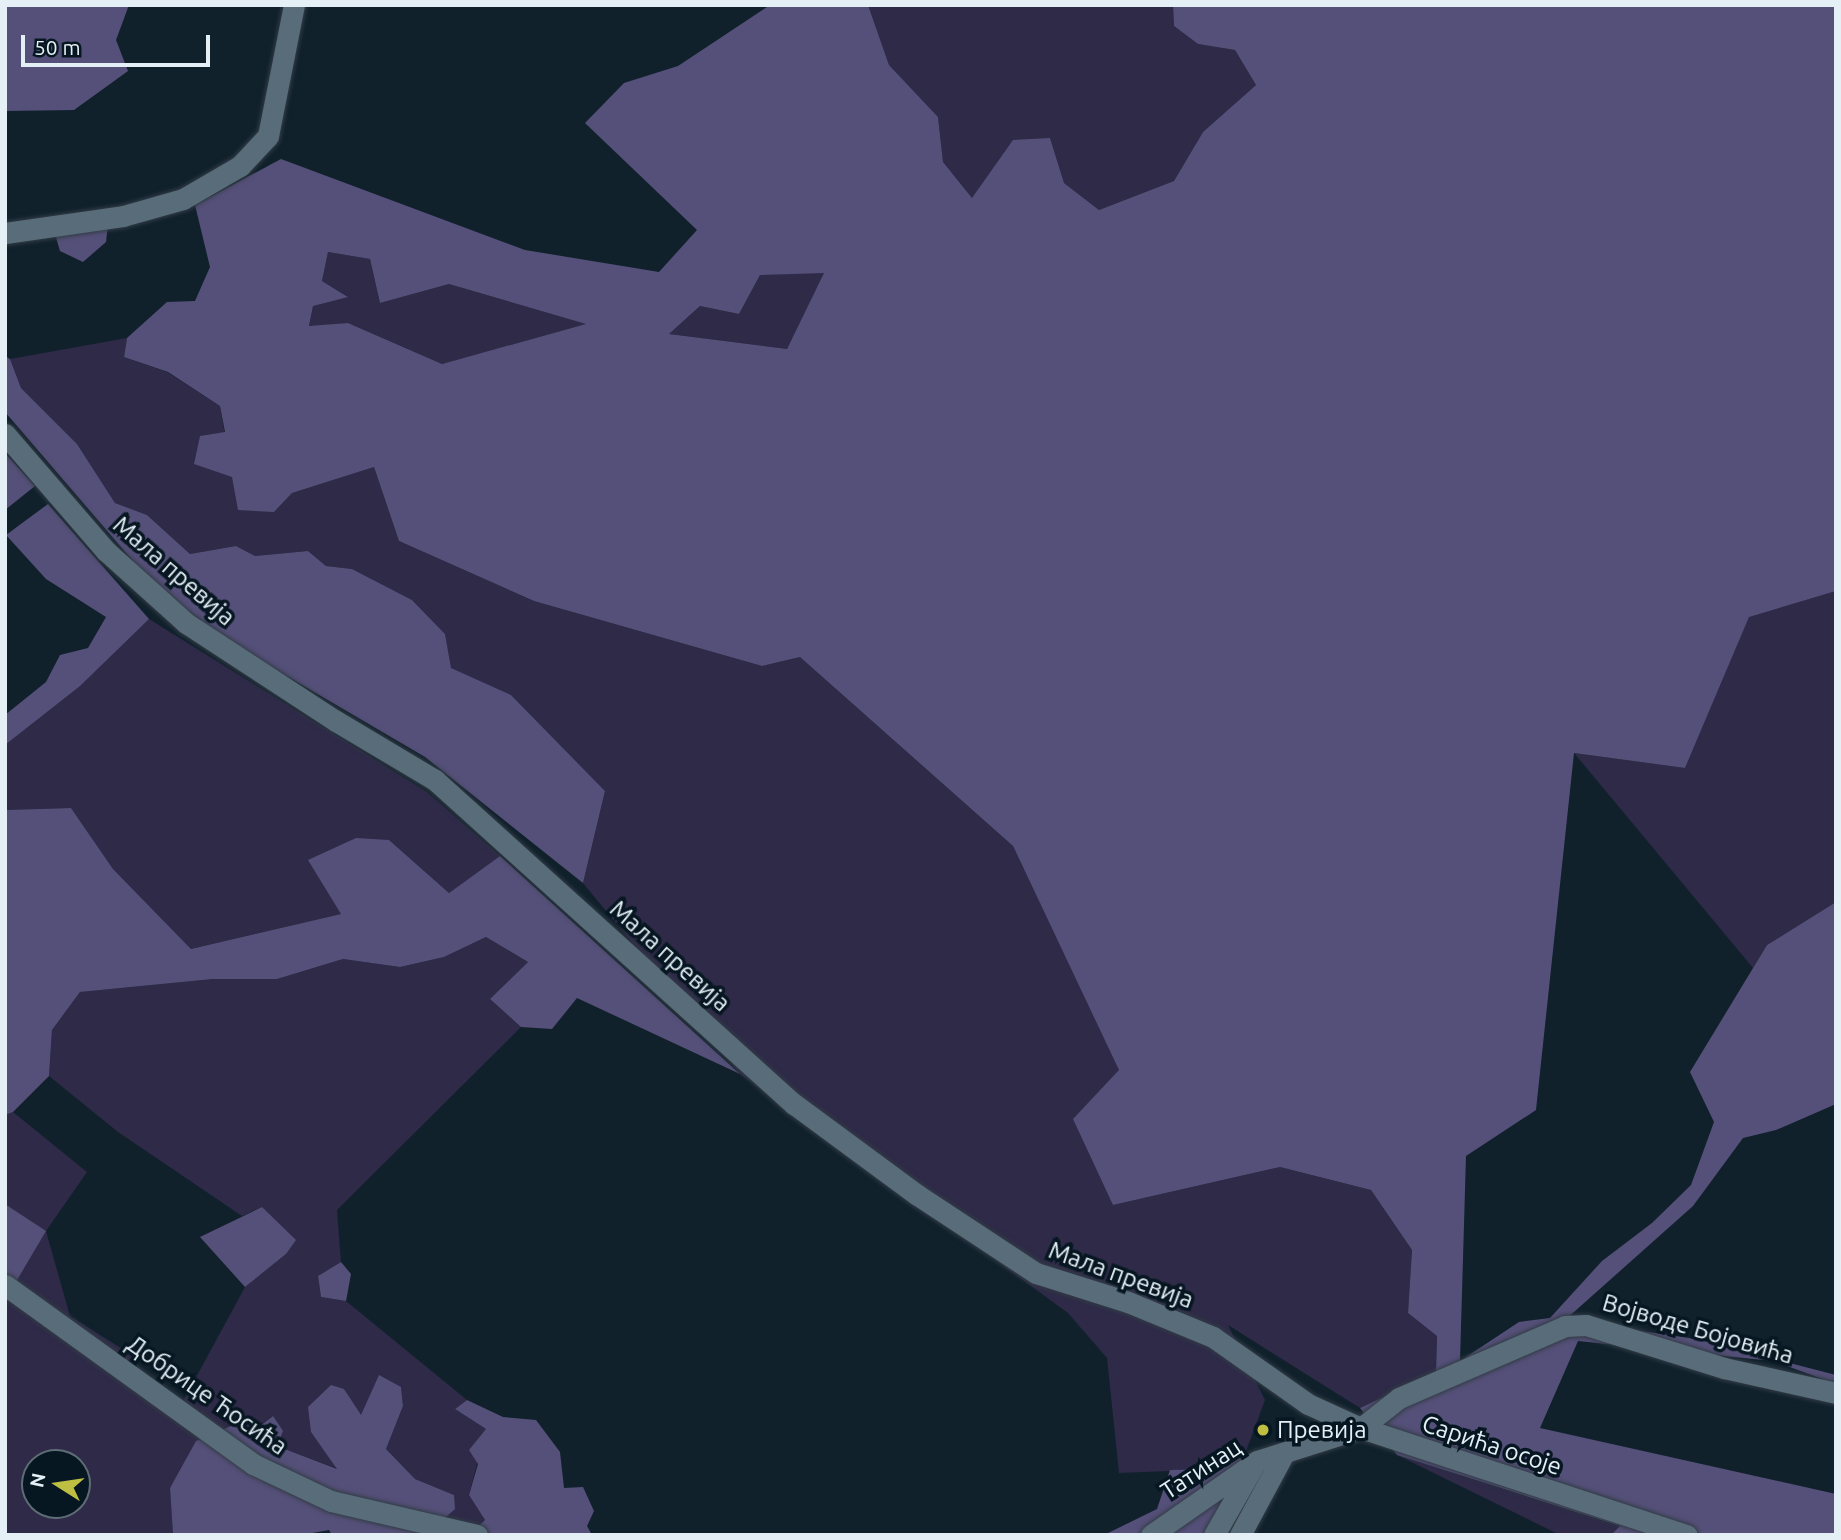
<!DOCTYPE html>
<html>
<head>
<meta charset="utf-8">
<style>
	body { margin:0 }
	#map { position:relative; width:1841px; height:1540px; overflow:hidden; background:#10212c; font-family:Ubuntu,sans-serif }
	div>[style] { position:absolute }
	.green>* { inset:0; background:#2e2a48 }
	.forest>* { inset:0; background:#555079 }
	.roads { filter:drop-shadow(0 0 2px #323c46) drop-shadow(0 0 2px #323c46) }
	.minor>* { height:21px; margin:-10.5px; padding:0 10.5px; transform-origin:10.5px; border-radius:10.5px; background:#596c79 }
	.dots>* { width:19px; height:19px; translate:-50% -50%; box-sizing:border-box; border:4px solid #071722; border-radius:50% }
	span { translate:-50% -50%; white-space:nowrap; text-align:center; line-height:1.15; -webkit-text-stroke:7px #071722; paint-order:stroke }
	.street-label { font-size:24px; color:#e4eff6 }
	.poi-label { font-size:24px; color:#e4eff6 }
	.left { translate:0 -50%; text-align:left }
	.frame { position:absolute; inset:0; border:7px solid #e4eff6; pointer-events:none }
	.north { position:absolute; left:21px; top:1449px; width:70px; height:70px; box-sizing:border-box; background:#071722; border:2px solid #5f6d77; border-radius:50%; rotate:282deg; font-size:19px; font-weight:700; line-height:28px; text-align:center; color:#e4eff6 }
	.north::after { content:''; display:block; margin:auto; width:24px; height:32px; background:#bebf42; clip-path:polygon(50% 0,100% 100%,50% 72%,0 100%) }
	.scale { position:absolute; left:21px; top:35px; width:189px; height:32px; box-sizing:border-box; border:4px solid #e4eff6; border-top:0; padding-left:9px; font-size:21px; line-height:24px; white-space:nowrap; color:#e4eff6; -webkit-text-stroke:5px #071722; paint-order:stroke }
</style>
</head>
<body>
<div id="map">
	<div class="green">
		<i style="clip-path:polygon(868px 5px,1173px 5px,1174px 26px,1198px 44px,1235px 50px,1256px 85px,1203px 132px,1174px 181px,1099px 210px,1064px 183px,1050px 138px,972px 198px,943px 162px,938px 117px,889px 65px)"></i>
		<i style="clip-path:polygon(328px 252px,370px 259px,380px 303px,449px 284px,587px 324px,442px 364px,348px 323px,309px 327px,313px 306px,347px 296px,322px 281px)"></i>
		<i style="clip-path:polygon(825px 272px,787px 349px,669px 334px,700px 306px,739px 314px,760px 275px)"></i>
		<i style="clip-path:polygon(127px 338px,124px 357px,167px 372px,220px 406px,232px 477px,274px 512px,292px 493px,374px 467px,399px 541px,534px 601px,762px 666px,800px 657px,1013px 846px,1120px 1070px,1113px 1205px,1280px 1167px,1371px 1190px,1412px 1250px,1408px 1313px,1437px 1336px,1436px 1372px,1360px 1408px,1228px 1325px,1265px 1400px,1245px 1454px,1219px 1469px,1119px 1473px,1107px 1358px,1068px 1313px,740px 1074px,583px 883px,605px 791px,511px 695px,450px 668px,445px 634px,412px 600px,352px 569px,326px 566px,308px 551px,255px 556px,236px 546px,190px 554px,147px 515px,115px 503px,77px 444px,21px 388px,10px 359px)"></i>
		<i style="clip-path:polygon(1836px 591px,1836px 902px,1767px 945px,1753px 968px,1574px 753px,1685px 768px,1749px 616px)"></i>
		<i style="clip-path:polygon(149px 619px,427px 792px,500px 856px,449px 893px,389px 840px,341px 914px,191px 949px,113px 869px,71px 808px,5px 810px,5px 745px,68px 695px)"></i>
		<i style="clip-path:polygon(evenodd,486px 937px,528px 962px,490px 999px,521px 1027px,337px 1210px,341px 1262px,318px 1276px,321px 1297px,346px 1301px,467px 1400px,455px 1409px,486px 1429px,469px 1495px,485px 1520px,469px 1535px,460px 1535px,446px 1517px,454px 1495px,415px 1479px,386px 1449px,403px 1406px,401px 1387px,360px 1416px,344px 1389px,311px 1432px,338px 1469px,277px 1446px,273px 1416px,170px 1488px,173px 1535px,5px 1535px,5px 1296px,45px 1231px,5px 1204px,5px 1115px,13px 1112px,87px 1172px,46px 1231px,70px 1316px,132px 1355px,131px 1383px,181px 1405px,245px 1287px,286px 1254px,262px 1207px,242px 1216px,118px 1132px,49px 1076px,52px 1030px,80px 992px,213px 979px,277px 979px,343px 959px,400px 967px,444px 957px,486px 937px,35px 1463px,77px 1463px,77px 1505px,35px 1505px,35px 1463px)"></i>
		<i style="clip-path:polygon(1397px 1455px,1621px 1527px,1611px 1535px,1560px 1535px)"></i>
	</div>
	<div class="forest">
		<i style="clip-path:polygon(5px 5px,129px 5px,116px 40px,128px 71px,74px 110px,5px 111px)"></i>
		<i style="clip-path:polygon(evenodd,770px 5px,868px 5px,889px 65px,938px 117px,943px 162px,972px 198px,1013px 140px,1050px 138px,1064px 183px,1099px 210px,1174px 181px,1203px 132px,1256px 85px,1235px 50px,1198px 44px,1174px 26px,1173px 5px,1836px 5px,1836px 591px,1749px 617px,1685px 768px,1574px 753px,1536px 1110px,1466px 1156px,1460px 1361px,1519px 1322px,1550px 1318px,1602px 1261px,1652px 1223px,1691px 1185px,1714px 1122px,1690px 1072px,1767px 945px,1836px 902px,1836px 1104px,1776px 1130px,1743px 1138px,1693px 1206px,1565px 1320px,1696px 1339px,1836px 1375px,1836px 1384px,1773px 1361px,1578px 1341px,1540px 1428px,1836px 1494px,1836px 1535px,1611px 1535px,1620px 1526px,1397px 1455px,1360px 1408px,1436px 1372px,1437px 1336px,1408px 1313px,1412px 1250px,1371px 1190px,1280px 1167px,1113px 1205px,1073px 1119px,1119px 1070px,1013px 846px,800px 657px,762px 666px,534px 601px,399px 541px,374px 467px,292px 493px,274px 512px,238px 510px,232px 477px,194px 464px,200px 436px,225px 432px,220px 406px,168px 372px,124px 357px,127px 338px,167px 302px,195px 301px,210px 267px,195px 205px,281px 159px,525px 250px,659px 272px,697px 230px,585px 123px,624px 83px,678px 66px,770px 5px,328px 252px,370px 259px,380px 303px,449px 284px,586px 324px,442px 364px,348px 323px,309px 326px,313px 306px,348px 297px,322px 281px,328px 252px,770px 5px,824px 273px,787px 349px,669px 334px,700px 306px,739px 314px,760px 275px,824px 273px)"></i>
		<i style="clip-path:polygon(108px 224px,106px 242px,83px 262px,60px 251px,55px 234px)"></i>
		<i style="clip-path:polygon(5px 356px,10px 359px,21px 388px,77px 444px,115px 503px,147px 515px,190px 554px,236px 546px,255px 556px,308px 551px,326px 566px,352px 569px,412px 600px,445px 634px,451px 668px,511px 695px,605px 791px,583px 883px,425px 757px,246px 652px,157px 589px,5px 412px)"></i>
		<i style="clip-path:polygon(5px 453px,35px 486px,5px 510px)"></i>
		<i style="clip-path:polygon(48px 504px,149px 619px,80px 686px,5px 745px,5px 715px,46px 682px,60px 655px,88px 648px,106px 617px,46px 579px,6px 535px)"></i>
		<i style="clip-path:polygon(71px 808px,113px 869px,191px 949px,341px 914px,308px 860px,356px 838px,389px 840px,449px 893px,500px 856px,740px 1074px,577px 998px,552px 1029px,521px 1027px,490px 999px,528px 962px,486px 937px,444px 957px,400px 967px,343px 959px,277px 979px,213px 979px,80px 992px,52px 1030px,49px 1076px,13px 1112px,5px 1115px,5px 810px)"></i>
		<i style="clip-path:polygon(5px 1204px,46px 1231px,7px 1297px,5px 1296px)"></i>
		<i style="clip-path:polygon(262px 1207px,296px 1240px,286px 1254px,245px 1287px,200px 1237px)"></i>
		<i style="clip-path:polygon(341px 1262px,351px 1274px,346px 1301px,321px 1297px,318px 1276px)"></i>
		<i style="clip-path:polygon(379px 1375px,401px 1387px,403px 1406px,386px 1449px,415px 1479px,454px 1495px,455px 1509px,446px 1517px,460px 1535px,332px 1535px,329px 1530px,301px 1535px,173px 1535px,170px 1488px,196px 1441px,231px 1426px,252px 1432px,273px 1416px,283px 1431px,277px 1446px,337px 1469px,311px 1432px,308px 1407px,331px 1385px,344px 1389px,361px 1415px)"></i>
		<i style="clip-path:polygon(467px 1400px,503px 1417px,536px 1420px,560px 1452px,564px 1488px,583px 1487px,594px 1511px,587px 1526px,592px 1535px,469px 1535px,485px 1520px,469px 1495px,478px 1464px,469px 1450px,486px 1429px,455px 1409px)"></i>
		<i style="clip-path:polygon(1245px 1454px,1288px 1465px,1249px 1535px,1104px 1535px,1157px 1509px,1170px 1470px,1217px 1469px)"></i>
	</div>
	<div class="roads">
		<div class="minor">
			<i style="left:5px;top:233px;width:119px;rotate:-8.2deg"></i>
			<i style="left:123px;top:216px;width:62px;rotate:-15.8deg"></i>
			<i style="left:183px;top:199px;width:66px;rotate:-30.1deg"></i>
			<i style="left:240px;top:166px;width:41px;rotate:-47deg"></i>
			<i style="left:268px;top:136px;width:134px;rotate:-78.8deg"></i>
			<i style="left:5px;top:434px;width:155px;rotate:49.2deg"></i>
			<i style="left:106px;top:551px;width:108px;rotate:42deg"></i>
			<i style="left:186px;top:623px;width:179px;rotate:33.2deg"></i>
			<i style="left:336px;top:721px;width:115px;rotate:30.8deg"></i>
			<i style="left:435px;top:780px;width:484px;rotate:42.1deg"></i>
			<i style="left:794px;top:1104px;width:152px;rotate:36.4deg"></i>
			<i style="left:916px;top:1194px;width:144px;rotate:33.4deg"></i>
			<i style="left:1036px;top:1273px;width:96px;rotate:17.5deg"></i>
			<i style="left:1128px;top:1302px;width:92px;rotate:22.4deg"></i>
			<i style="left:1213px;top:1337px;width:116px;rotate:35.2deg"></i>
			<i style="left:1308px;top:1404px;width:58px;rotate:24.4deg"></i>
			<i style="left:1361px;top:1428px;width:48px;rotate:-38.3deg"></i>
			<i style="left:1399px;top:1398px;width:181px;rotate:-23.4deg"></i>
			<i style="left:1565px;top:1326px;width:21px;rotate:-3deg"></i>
			<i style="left:1586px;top:1325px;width:145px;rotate:17.3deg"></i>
			<i style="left:1724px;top:1368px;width:115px;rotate:12.6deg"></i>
			<i style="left:5px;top:1285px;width:306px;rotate:35.8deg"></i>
			<i style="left:253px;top:1464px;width:86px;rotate:25.4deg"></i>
			<i style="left:331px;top:1501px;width:150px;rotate:13.1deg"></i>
			<i style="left:1151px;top:1535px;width:129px;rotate:-34.9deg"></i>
			<i style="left:1257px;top:1461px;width:109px;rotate:-17.6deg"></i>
			<i style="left:1361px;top:1428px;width:343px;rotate:18.2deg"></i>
			<i style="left:1214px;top:1535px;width:78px;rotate:-60.2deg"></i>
			<i style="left:1240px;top:1535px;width:91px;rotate:-61.7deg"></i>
		</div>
	</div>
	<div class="dots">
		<i style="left:1263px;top:1430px;background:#bebf42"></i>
	</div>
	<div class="street-label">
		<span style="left:174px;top:571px;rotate:41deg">Мала превија</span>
		<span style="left:670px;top:956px;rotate:42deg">Мала превија</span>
		<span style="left:1121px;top:1275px;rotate:20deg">Мала превија</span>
		<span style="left:1698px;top:1329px;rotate:16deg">Војводе Бојовића</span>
		<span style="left:207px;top:1395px;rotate:35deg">Добрице Ћосића</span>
		<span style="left:1492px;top:1445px;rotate:18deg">Сарића осоје</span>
		<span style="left:1201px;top:1469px;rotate:-33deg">Татинац</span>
	</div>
	<div class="poi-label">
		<span class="left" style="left:1277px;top:1430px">Превија</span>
	</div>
	<div class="frame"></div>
	<div class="north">N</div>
	<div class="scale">50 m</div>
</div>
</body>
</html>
